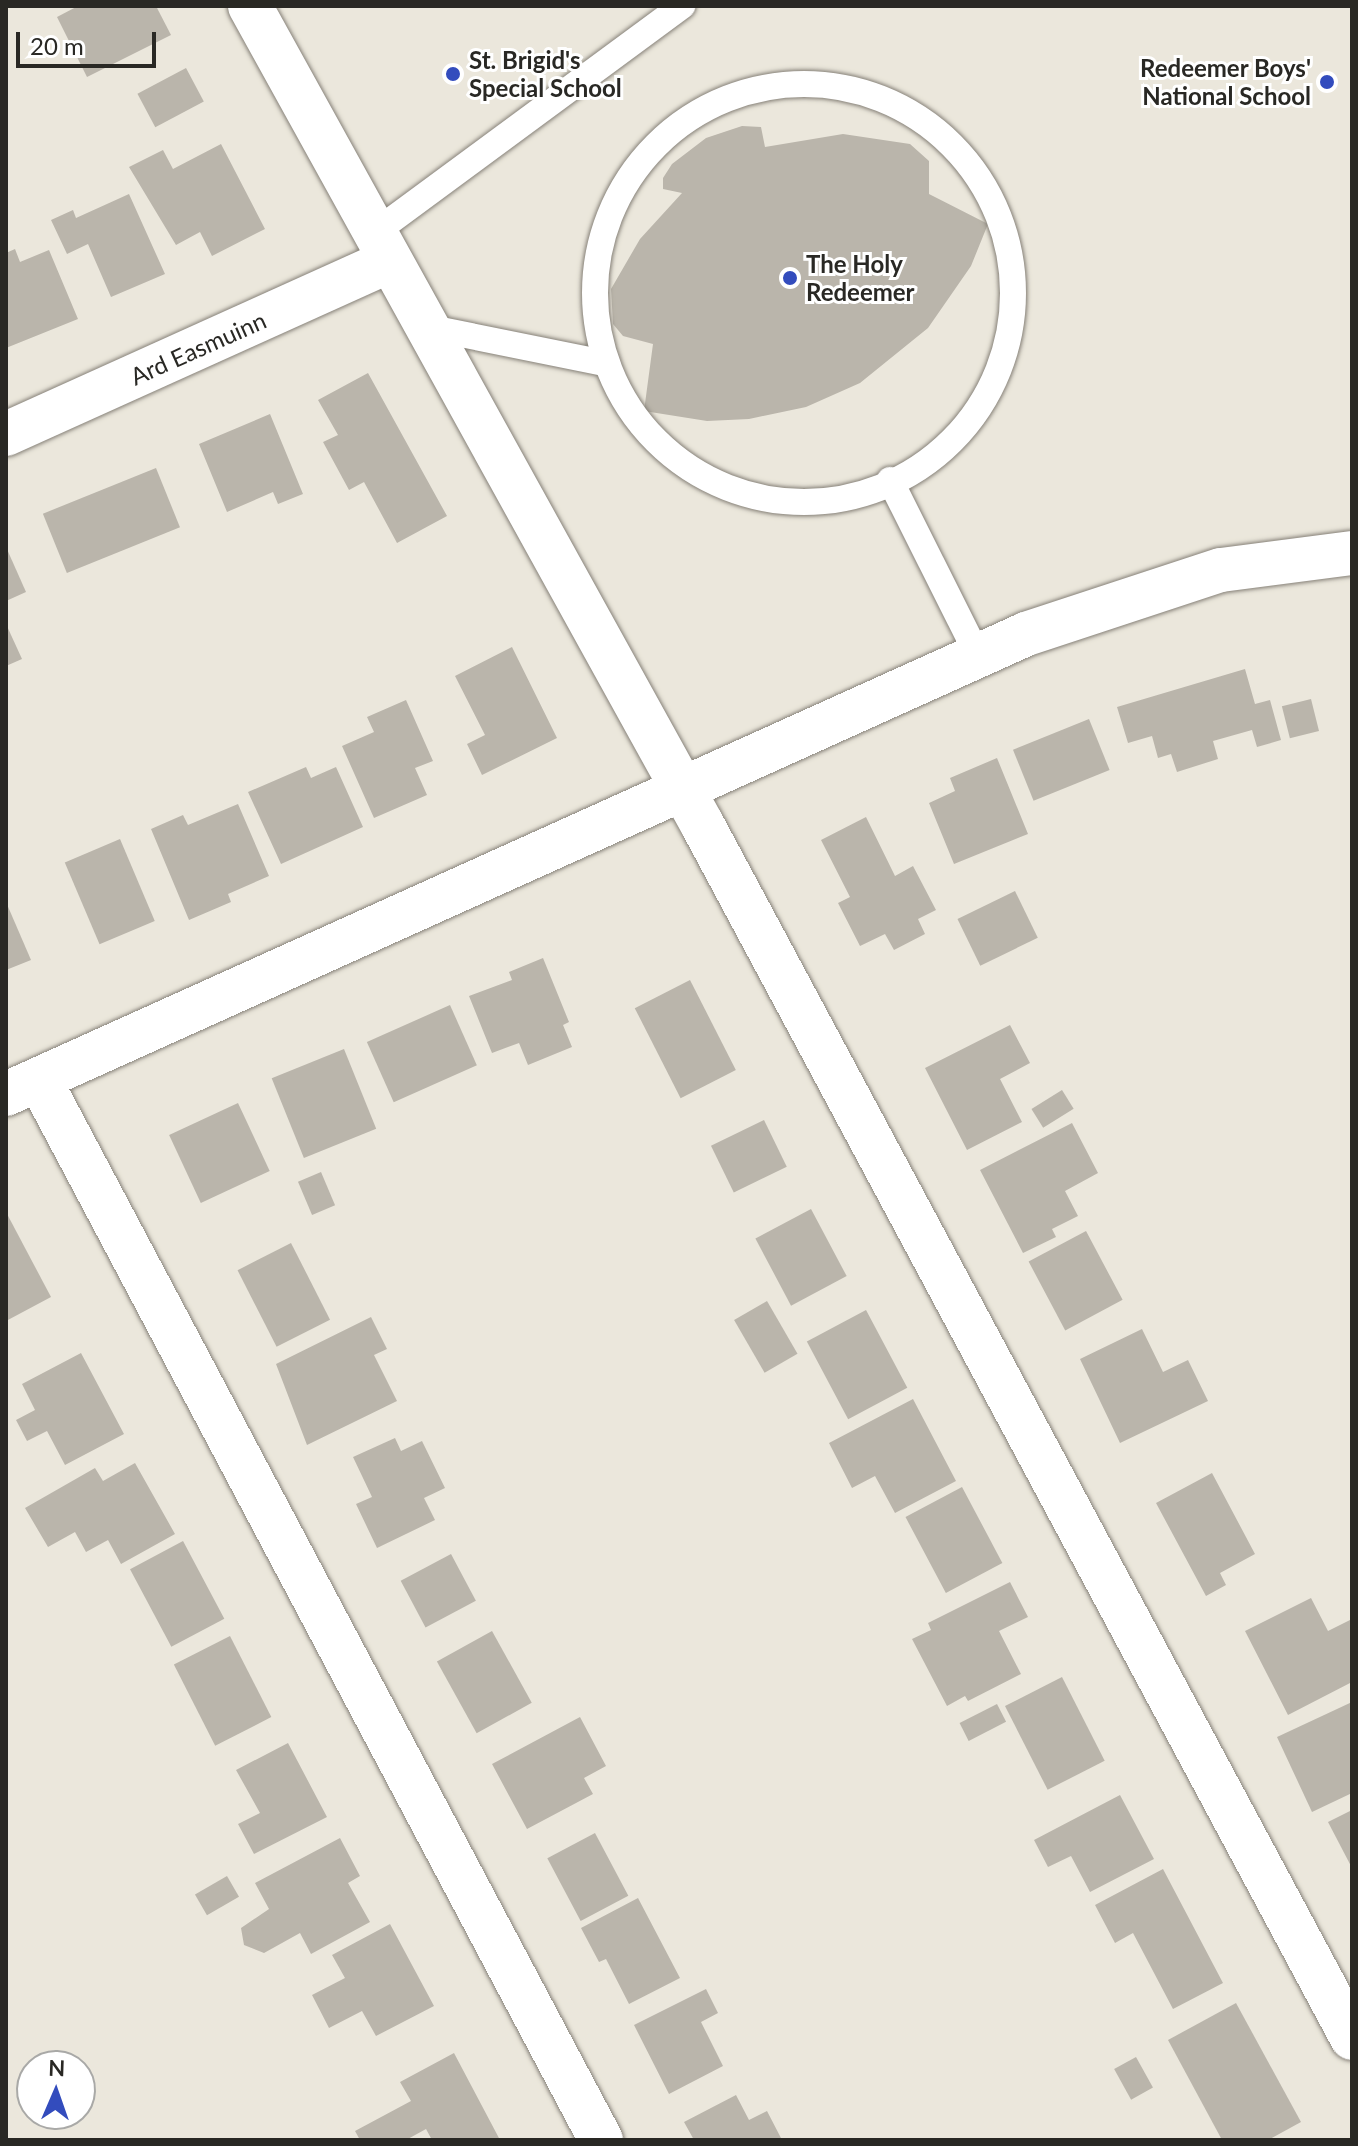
<!DOCTYPE html>
<html>
<head>
<meta charset="utf-8">
<style>
	body { margin:0 }
	#map { position:relative; width:1358px; height:2146px; overflow:hidden; background:#ebe7dc; font-family:Lato,sans-serif }
	div>[style] { position:absolute }
	.building>* { inset:0; background:#bab5ab; transform-origin:0 0 }
	.roads { filter:drop-shadow(0 0 2px #868178) drop-shadow(0 0 2px #868178) }
	.service>* { height:26px; margin:-13px; padding:0 13px; transform-origin:13px; border-radius:13px; background:#fff }
	.service>.ring { margin:-13px; padding:0; box-sizing:content-box; background:none; border:26px solid #fff; border-radius:50% }
	.minor>* { height:44px; margin:-22px; padding:0 22px; transform-origin:22px; border-radius:22px; background:#fff }
	.dots>* { width:22px; height:22px; translate:-50% -50%; box-sizing:border-box; border:4px solid #fff; border-radius:50% }
	span { translate:-50% -50%; white-space:nowrap; text-align:center; line-height:1.15; -webkit-text-stroke:6px #fff; paint-order:stroke }
	.poi-label { font-size:24px; color:#292824; font-weight:700 }
	.left { translate:0 -50%; text-align:left }
	.right { translate:-100% -50%; text-align:right }
	.street-label { font-size:24px; color:#292824 }
	.frame { position:absolute; inset:0; border:8px solid #292824; pointer-events:none }
	.north { position:absolute; left:16px; top:2050px; width:80px; height:80px; box-sizing:border-box; background:#fff; border:2px solid #a9a9a7; border-radius:50%; rotate:2deg; font-size:22px; font-weight:700; line-height:32px; text-align:center; color:#292824 }
	.north::after { content:''; display:block; margin:auto; width:28px; height:36px; background:#334cbd; clip-path:polygon(50% 0,100% 100%,50% 72%,0 100%) }
	.scale { position:absolute; left:16px; top:32px; width:140px; height:36px; box-sizing:border-box; border:4px solid #292824; border-top:0; padding-left:10px; font-size:24px; line-height:28px; white-space:nowrap; color:#292824; -webkit-text-stroke:6px #fff; paint-order:stroke }
</style>
</head>
<body>
<div id="map">
	<div class="building">
		<i style="clip-path:polygon(78px 6px,156px 6px,171px 35px,87px 77px,57px 17px)"></i>
		<i style="left:186px;top:68px;width:38px;height:55px;rotate:62deg"></i>
		<i style="clip-path:polygon(742px 126px,761px 127px,765px 147px,843px 134px,910px 144px,929px 161px,929px 194px,988px 224px,971px 266px,928px 328px,860px 383px,806px 407px,749px 419px,707px 421px,644px 411px,653px 344px,623px 336px,613px 324px,611px 289px,640px 239px,682px 193px,663px 189px,663px 178px,672px 164px,706px 138px)"></i>
		<i style="clip-path:polygon(221px 144px,265px 229px,212px 256px,200px 232px,176px 245px,129px 167px,163px 150px,173px 169px)"></i>
		<i style="clip-path:polygon(129px 194px,165px 274px,111px 297px,88px 244px,67px 254px,51px 220px,73px 210px,76px 218px)"></i>
		<i style="clip-path:polygon(15px 249px,20px 262px,49px 250px,78px 319px,6px 348px,6px 253px)"></i>
		<i style="clip-path:polygon(368px 373px,447px 516px,397px 543px,364px 482px,349px 490px,323px 442px,338px 435px,318px 400px)"></i>
		<i style="clip-path:polygon(270px 414px,303px 494px,278px 504px,273px 492px,227px 512px,199px 444px)"></i>
		<i style="left:156px;top:468px;width:64px;height:122px;rotate:68deg"></i>
		<i style="clip-path:polygon(6px 547px,26px 592px,6px 601px)"></i>
		<i style="clip-path:polygon(6px 624px,22px 659px,6px 666px)"></i>
		<i style="clip-path:polygon(512px 647px,557px 738px,482px 775px,467px 744px,485px 735px,455px 676px)"></i>
		<i style="clip-path:polygon(1245px 669px,1255px 704px,1270px 700px,1281px 740px,1257px 747px,1252px 730px,1213px 741px,1218px 759px,1177px 772px,1171px 754px,1158px 758px,1152px 736px,1128px 743px,1117px 707px)"></i>
		<i style="left:1311px;top:699px;width:33px;height:30px;rotate:76deg"></i>
		<i style="clip-path:polygon(406px 700px,433px 761px,415px 768px,427px 795px,374px 818px,342px 746px,374px 732px,367px 717px)"></i>
		<i style="left:1089px;top:719px;width:55px;height:82px;rotate:68deg"></i>
		<i style="clip-path:polygon(997px 758px,1028px 834px,954px 864px,929px 803px,955px 791px,950px 778px)"></i>
		<i style="clip-path:polygon(306px 767px,311px 778px,336px 767px,363px 827px,281px 864px,248px 792px)"></i>
		<i style="clip-path:polygon(238px 804px,269px 876px,228px 894px,231px 902px,189px 920px,151px 829px,183px 815px,188px 825px)"></i>
		<i style="clip-path:polygon(866px 817px,895px 876px,913px 866px,936px 910px,918px 919px,925px 934px,894px 950px,885px 934px,860px 946px,838px 903px,850px 897px,821px 840px)"></i>
		<i style="left:120px;top:839px;width:89px;height:60px;rotate:67deg"></i>
		<i style="left:1015px;top:891px;width:52px;height:64px;rotate:64deg"></i>
		<i style="clip-path:polygon(6px 902px,31px 960px,6px 970px)"></i>
		<i style="clip-path:polygon(543px 958px,569px 1022px,563px 1025px,572px 1047px,528px 1065px,519px 1043px,492px 1053px,469px 996px,512px 980px,509px 972px)"></i>
		<i style="left:690px;top:980px;width:101px;height:62px;rotate:63deg"></i>
		<i style="left:450px;top:1005px;width:66px;height:91px;rotate:66deg"></i>
		<i style="clip-path:polygon(1010px 1025px,1030px 1063px,1000px 1079px,1022px 1122px,967px 1150px,925px 1068px)"></i>
		<i style="left:344px;top:1049px;width:86px;height:78px;rotate:68deg"></i>
		<i style="left:1062px;top:1090px;width:22px;height:36px;rotate:58deg"></i>
		<i style="left:238px;top:1103px;width:75px;height:76px;rotate:65deg"></i>
		<i style="left:764px;top:1120px;width:52px;height:59px;rotate:64deg"></i>
		<i style="clip-path:polygon(1072px 1123px,1098px 1173px,1065px 1191px,1078px 1216px,1052px 1229px,1056px 1237px,1023px 1253px,980px 1170px)"></i>
		<i style="left:321px;top:1172px;width:36px;height:25px;rotate:67deg"></i>
		<i style="left:811px;top:1209px;width:76px;height:63px;rotate:62deg"></i>
		<i style="clip-path:polygon(6px 1212px,51px 1297px,6px 1321px)"></i>
		<i style="left:1086px;top:1231px;width:78px;height:65px;rotate:62deg"></i>
		<i style="left:291px;top:1243px;width:86px;height:60px;rotate:63deg"></i>
		<i style="left:767px;top:1301px;width:61px;height:38px;rotate:60deg"></i>
		<i style="left:866px;top:1310px;width:88px;height:67px;rotate:62deg"></i>
		<i style="clip-path:polygon(371px 1317px,387px 1349px,374px 1355px,397px 1401px,307px 1445px,276px 1364px)"></i>
		<i style="clip-path:polygon(1142px 1329px,1163px 1372px,1188px 1360px,1208px 1401px,1120px 1443px,1080px 1359px)"></i>
		<i style="clip-path:polygon(81px 1353px,124px 1434px,65px 1465px,47px 1431px,27px 1441px,16px 1420px,35px 1410px,22px 1384px)"></i>
		<i style="clip-path:polygon(913px 1399px,956px 1481px,895px 1513px,875px 1476px,852px 1488px,829px 1443px)"></i>
		<i style="clip-path:polygon(395px 1438px,401px 1451px,422px 1441px,445px 1488px,424px 1498px,435px 1520px,377px 1548px,356px 1504px,372px 1497px,353px 1457px)"></i>
		<i style="clip-path:polygon(135px 1463px,175px 1534px,121px 1564px,108px 1540px,86px 1552px,75px 1532px,48px 1547px,25px 1508px,95px 1468px,103px 1481px)"></i>
		<i style="clip-path:polygon(1212px 1473px,1255px 1554px,1220px 1573px,1226px 1585px,1206px 1596px,1156px 1503px)"></i>
		<i style="left:962px;top:1487px;width:86px;height:64px;rotate:62deg"></i>
		<i style="left:183px;top:1541px;width:88px;height:60px;rotate:62deg"></i>
		<i style="left:451px;top:1554px;width:53px;height:57px;rotate:62deg"></i>
		<i style="clip-path:polygon(1010px 1582px,1028px 1617px,999px 1631px,1021px 1674px,968px 1701px,965px 1696px,947px 1706px,912px 1639px,931px 1630px,928px 1623px)"></i>
		<i style="clip-path:polygon(1311px 1598px,1328px 1631px,1352px 1619px,1352px 1682px,1288px 1715px,1245px 1631px)"></i>
		<i style="left:492px;top:1631px;width:82px;height:63px;rotate:61deg"></i>
		<i style="left:230px;top:1636px;width:91px;height:63px;rotate:63deg"></i>
		<i style="left:1062px;top:1677px;width:94px;height:64px;rotate:63deg"></i>
		<i style="clip-path:polygon(1352px 1702px,1352px 1793px,1312px 1812px,1277px 1737px)"></i>
		<i style="left:997px;top:1704px;width:20px;height:42px;rotate:63deg"></i>
		<i style="clip-path:polygon(580px 1717px,606px 1766px,584px 1778px,593px 1794px,527px 1829px,492px 1764px)"></i>
		<i style="clip-path:polygon(288px 1743px,327px 1817px,254px 1854px,238px 1824px,260px 1813px,236px 1770px)"></i>
		<i style="clip-path:polygon(1120px 1795px,1154px 1859px,1090px 1892px,1071px 1856px,1048px 1867px,1034px 1840px)"></i>
		<i style="clip-path:polygon(1352px 1810px,1352px 1868px,1328px 1822px)"></i>
		<i style="left:595px;top:1833px;width:71px;height:54px;rotate:62deg"></i>
		<i style="clip-path:polygon(340px 1838px,360px 1876px,348px 1883px,370px 1922px,311px 1954px,300px 1933px,264px 1953px,244px 1945px,241px 1928px,269px 1909px,255px 1883px)"></i>
		<i style="clip-path:polygon(1163px 1869px,1223px 1983px,1173px 2009px,1133px 1933px,1115px 1943px,1095px 1905px)"></i>
		<i style="left:227px;top:1876px;width:24px;height:37px;rotate:60deg"></i>
		<i style="clip-path:polygon(638px 1898px,680px 1978px,629px 2004px,606px 1959px,599px 1962px,581px 1928px)"></i>
		<i style="clip-path:polygon(390px 1924px,434px 2006px,376px 2036px,362px 2011px,329px 2028px,312px 1995px,345px 1978px,332px 1955px)"></i>
		<i style="clip-path:polygon(706px 1989px,718px 2013px,701px 2022px,723px 2066px,669px 2094px,634px 2025px)"></i>
		<i style="clip-path:polygon(1236px 2003px,1301px 2122px,1268px 2140px,1222px 2140px,1168px 2040px)"></i>
		<i style="clip-path:polygon(454px 2053px,500px 2140px,432px 2140px,426px 2129px,406px 2140px,360px 2140px,355px 2131px,411px 2101px,400px 2082px)"></i>
		<i style="left:1136px;top:2057px;width:35px;height:25px;rotate:61deg"></i>
		<i style="clip-path:polygon(736px 2095px,749px 2120px,767px 2111px,782px 2140px,694px 2140px,684px 2122px)"></i>
	</div>
	<div class="roads">
		<div class="service">
			<i class="ring" style="left:595px;top:84px;width:392px;height:392px"></i>
			<i style="left:374px;top:233px;width:383px;rotate:-36.4deg"></i>
			<i style="left:426px;top:327px;width:183px;rotate:11.4deg"></i>
			<i style="left:890px;top:480px;width:197px;rotate:63.4deg"></i>
		</div>
		<div class="minor">
			<i style="left:250px;top:6px;width:935px;rotate:61.08deg"></i>
			<i style="left:702px;top:824px;width:1377px;rotate:61.83deg"></i>
			<i style="left:6px;top:434px;width:421px;rotate:-24.3deg"></i>
			<i style="left:39px;top:1079px;width:1201px;rotate:62.09deg"></i>
			<i style="left:6px;top:1094px;width:1119px;rotate:-24.27deg"></i>
			<i style="left:1026px;top:634px;width:205px;rotate:-18.2deg"></i>
			<i style="left:1221px;top:570px;width:132px;rotate:-7.4deg"></i>
		</div>
	</div>
	<div class="dots">
		<i style="left:453px;top:74px;background:#334cbd"></i>
		<i style="left:1327px;top:82px;background:#334cbd"></i>
		<i style="left:790px;top:278px;background:#334cbd"></i>
	</div>
	<div class="poi-label">
		<span class="left" style="left:469px;top:74px">St. Brigid's<br>Special School</span>
		<span class="right" style="left:1311px;top:82px">Redeemer Boys'<br>National School</span>
		<span class="left" style="left:806px;top:278px">The Holy<br>Redeemer</span>
	</div>
	<div class="street-label">
		<span style="left:198px;top:348px;rotate:-24deg">Ard Easmuinn</span>
	</div>
	<div class="frame"></div>
	<div class="north">N</div>
	<div class="scale">20 m</div>
</div>
</body>
</html>
